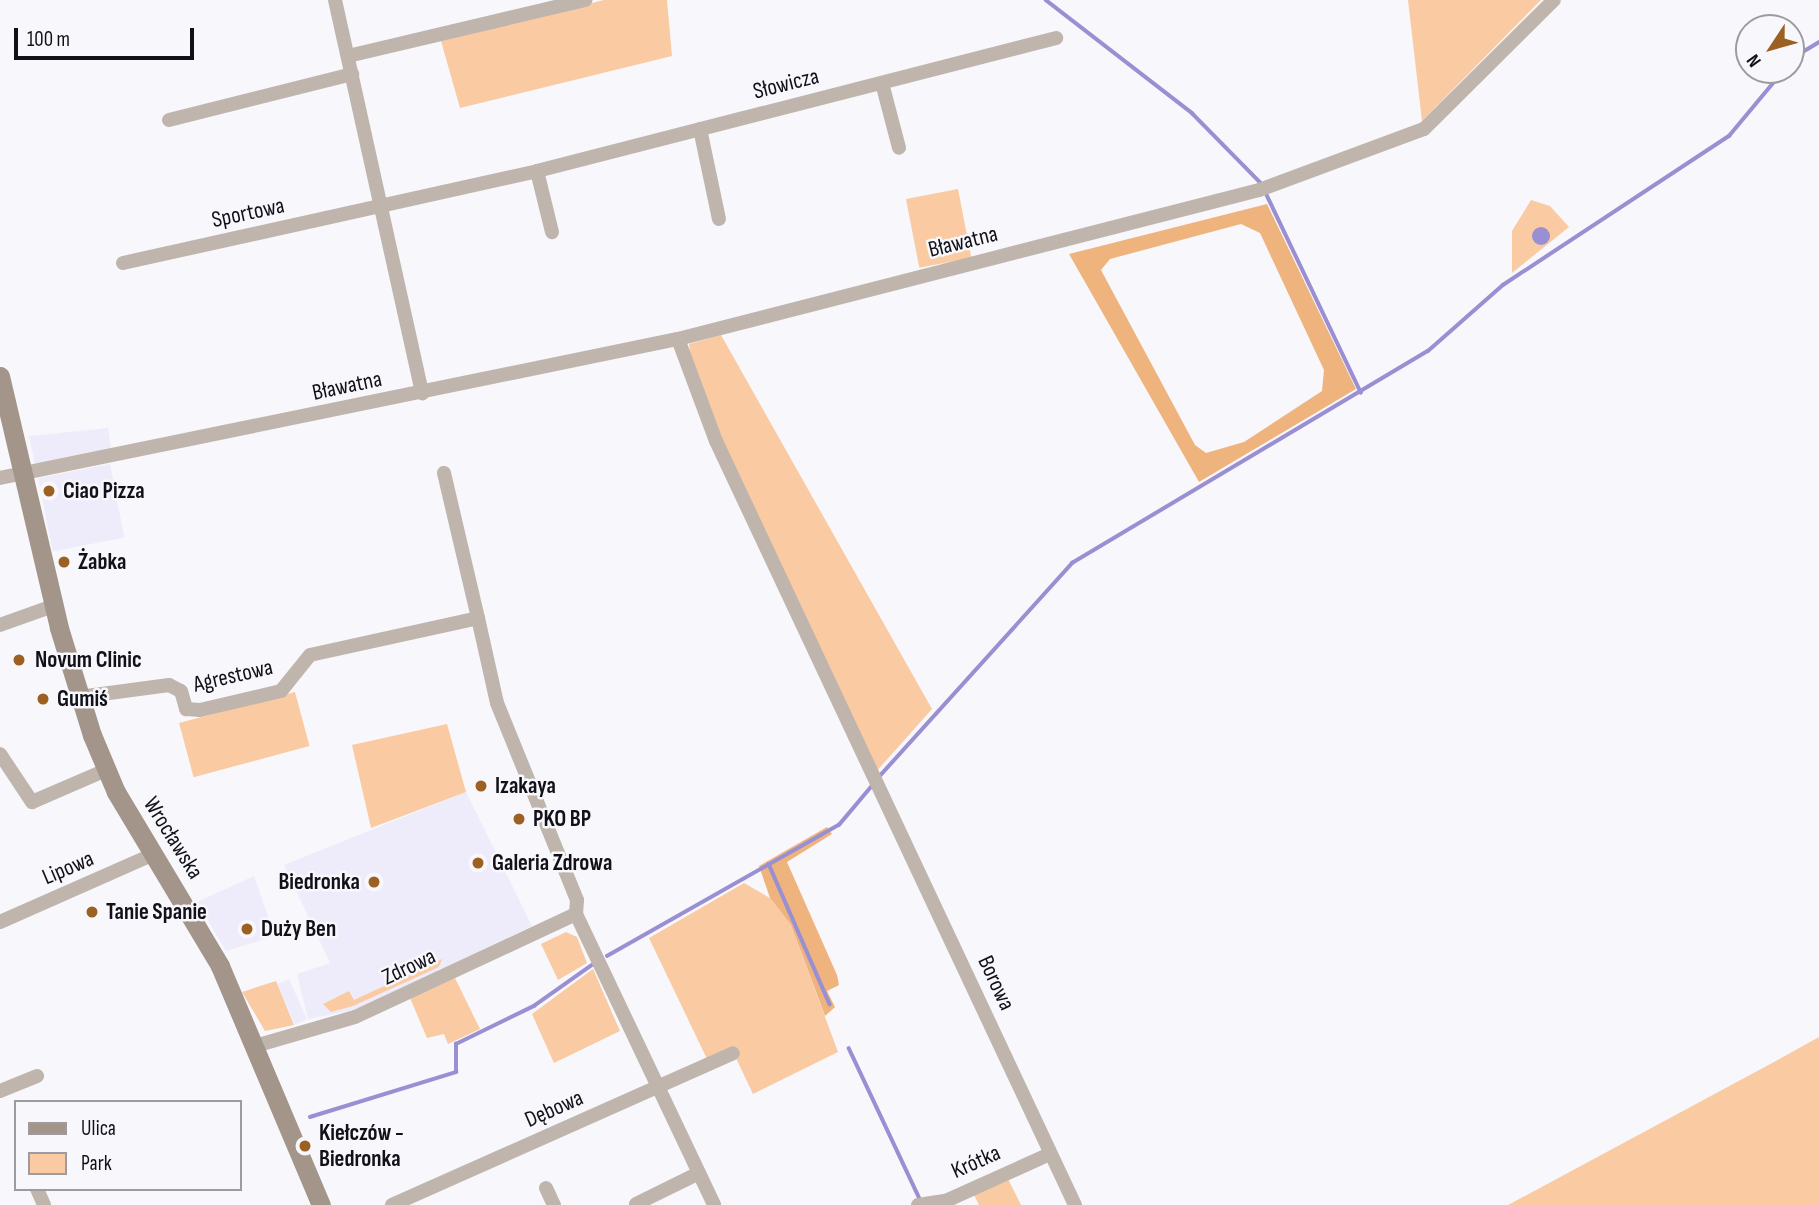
<!DOCTYPE html>
<html>
<head>
<meta charset="utf-8">
<style>
	body { margin:0 }
	#map { position:relative; width:1819px; height:1205px; overflow:hidden; background:#f7f7fc; font-family:"Sofia Sans Condensed",sans-serif }
	div>[style] { position:absolute }
	.built>* { inset:0; background:#eeecfa; transform-origin:0 0 }
	.green>* { inset:0; background:#facba2; transform-origin:0 0 }
	.forest>* { inset:0; background:#efb47e }
	.water>* { inset:0; background:#998fd2 }
	.round { border-radius:50% }
	.stream>* { height:3.5px; margin:-1.75px; padding:0 1.75px; transform-origin:1.75px; border-radius:1.75px; background:#998fd2 }
	.street>* { height:14px; margin:-7px; padding:0 7px; transform-origin:7px; border-radius:7px; background:#bfb5ad }
	.secondary>* { height:19px; margin:-9.5px; padding:0 9.5px; transform-origin:9.5px; border-radius:9.5px; background:#a39589 }
	.dots>* { width:19px; height:19px; translate:-50% -50%; box-sizing:border-box; border:4px solid #f7f7fc; border-radius:50% }
	span { translate:-50% -50%; white-space:nowrap; text-align:center; line-height:1.15; -webkit-text-stroke:5px #f7f7fc; paint-order:stroke }
	.street-label { font-size:23px; color:#121119 }
	.poi-label { font-size:23px; color:#121119; font-weight:700 }
	.left { translate:0 -50%; text-align:left }
	.right { translate:-100% -50%; text-align:right }
	.legend { position:absolute; left:14px; top:1100px; width:228px; height:91px; box-sizing:border-box; background:#f7f7fc; border:2px solid #9b9ba1; margin:0; padding:9px 12px; list-style:none; font-size:21px; color:#121119 }
	.legend li { display:flex; align-items:center; gap:14px; height:35px }
	.legend b { width:35px; border:2px solid #9b9ba1 }
	.north { position:absolute; left:1735px; top:14px; width:70px; height:70px; box-sizing:border-box; background:#f7f7fc; border:2px solid #9b9ba1; border-radius:50%; rotate:234deg; font-size:19px; font-weight:700; line-height:28px; text-align:center; color:#121119 }
	.north::after { content:''; display:block; margin:auto; width:24px; height:32px; background:#9c6022; clip-path:polygon(50% 0,100% 100%,50% 72%,0 100%) }
	.scale { position:absolute; left:14px; top:28px; width:180px; height:32px; box-sizing:border-box; border:4px solid #121119; border-top:0; padding-left:9px; font-size:21px; line-height:24px; white-space:nowrap; color:#121119; -webkit-text-stroke:5px #f7f7fc; paint-order:stroke }
</style>
</head>
<body>
<div id="map">
	<div class="built">
		<i style="clip-path:polygon(108px 428px,112px 456px,37px 472px,29px 436px)"></i>
		<i style="left:110px;top:464px;width:75px;height:73px;rotate:79deg"></i>
		<i style="clip-path:polygon(466px 792px,532px 926px,358px 1009px,308px 1019px,297px 974px,330px 963px,284px 865px)"></i>
		<i style="clip-path:polygon(254px 876px,275px 936px,226px 951px,197px 902px)"></i>
		<i style="left:289px;top:979px;width:44px;height:13px;rotate:66deg"></i>
	</div>
	<div class="green">
		<i style="clip-path:polygon(604px 0,667px 0,672px 56px,460px 108px,441px 41px)"></i>
		<i style="clip-path:polygon(1408px 0,1541px 0,1422px 121px)"></i>
		<i style="left:958px;top:189px;width:70px;height:53px;rotate:79deg"></i>
		<i style="clip-path:polygon(1531px 200px,1550px 206px,1569px 227px,1512px 273px,1512px 231px)"></i>
		<i style="clip-path:polygon(721px 335px,932px 709px,875px 773px,693px 376px,689px 344px)"></i>
		<i style="left:295px;top:692px;width:56px;height:120px;rotate:75deg"></i>
		<i style="clip-path:polygon(447px 724px,466px 792px,371px 828px,352px 745px)"></i>
		<i style="clip-path:polygon(744px 883px,770px 898px,791px 925px,838px 1052px,753px 1094px,735px 1056px,707px 1059px,649px 938px)"></i>
		<i style="clip-path:polygon(566px 932px,577px 937px,587px 963px,558px 980px,541px 944px)"></i>
		<i style="clip-path:polygon(442px 959px,439px 967px,353px 1006px,331px 1012px,323px 1004px,349px 991px,354px 1000px)"></i>
		<i style="clip-path:polygon(593px 969px,620px 1031px,554px 1063px,532px 1014px)"></i>
		<i style="clip-path:polygon(455px 978px,480px 1029px,448px 1044px,444px 1034px,427px 1038px,410px 998px)"></i>
		<i style="clip-path:polygon(276px 981px,294px 1025px,265px 1031px,242px 992px)"></i>
		<i style="clip-path:polygon(1819px 1037px,1819px 1205px,1508px 1205px,1774px 1062px)"></i>
		<i style="clip-path:polygon(1008px 1179px,1021px 1205px,979px 1205px,974px 1195px)"></i>
	</div>
	<div class="forest">
		<i style="clip-path:polygon(evenodd,1267px 204px,1356px 389px,1199px 482px,1069px 254px,1267px 204px,1241px 224px,1260px 233px,1324px 370px,1322px 391px,1244px 442px,1206px 453px,1195px 445px,1101px 270px,1110px 259px,1241px 224px)"></i>
		<i style="clip-path:polygon(827px 827px,832px 834px,787px 862px,837px 975px,839px 985px,827px 991px,835px 1007px,825px 1016px,791px 925px,770px 898px,759px 866px)"></i>
	</div>
	<div class="water">
		<i class="round" style="left:1532px;top:227px;width:18px;height:18px"></i>
	</div>
	<div class="stream">
		<i style="left:1046px;top:0;width:185px;rotate:37.7deg"></i>
		<i style="left:1192px;top:113px;width:97px;rotate:45.4deg"></i>
		<i style="left:1791px;top:59px;width:33px;rotate:-31deg"></i>
		<i style="left:1266px;top:193px;width:221px;rotate:64.5deg"></i>
		<i style="left:878px;top:778px;width:290px;rotate:-47.9deg"></i>
		<i style="left:1072px;top:563px;width:414px;rotate:-30.8deg"></i>
		<i style="left:1428px;top:351px;width:100px;rotate:-41.3deg"></i>
		<i style="left:1503px;top:285px;width:271px;rotate:-33.4deg"></i>
		<i style="left:1729px;top:136px;width:86px;rotate:-50.2deg"></i>
		<i style="left:769px;top:864px;width:153px;rotate:66.5deg"></i>
		<i style="left:607px;top:956px;width:266px;rotate:-29.5deg"></i>
		<i style="left:839px;top:825px;width:50px;rotate:-49.9deg"></i>
		<i style="left:849px;top:1048px;width:165px;rotate:64.8deg"></i>
		<i style="left:310px;top:1117px;width:153px;rotate:-17.1deg"></i>
		<i style="left:456px;top:1072px;width:28px;rotate:-90deg"></i>
		<i style="left:456px;top:1044px;width:87px;rotate:-26deg"></i>
		<i style="left:534px;top:1006px;width:71px;rotate:-35.3deg"></i>
	</div>
	<div class="street">
		<i style="left:335px;top:0;width:403px;rotate:77.5deg"></i>
		<i style="left:348px;top:56px;width:244px;rotate:-13.3deg"></i>
		<i style="left:882px;top:83px;width:67px;rotate:75.3deg"></i>
		<i style="left:169px;top:120px;width:189px;rotate:-14.1deg"></i>
		<i style="left:700px;top:129px;width:92px;rotate:78.1deg"></i>
		<i style="left:537px;top:171px;width:63px;rotate:76.2deg"></i>
		<i style="left:123px;top:263px;width:424px;rotate:-12.5deg"></i>
		<i style="left:537px;top:171px;width:536px;rotate:-14.37deg"></i>
		<i style="left:678px;top:339px;width:109px;rotate:69.6deg"></i>
		<i style="left:716px;top:441px;width:844px;rotate:64.83deg"></i>
		<i style="left:0;top:478px;width:692px;rotate:-11.59deg"></i>
		<i style="left:678px;top:339px;width:600px;rotate:-14.38deg"></i>
		<i style="left:1259px;top:190px;width:176px;rotate:-20.3deg"></i>
		<i style="left:1424px;top:129px;width:183px;rotate:-44.8deg"></i>
		<i style="left:478px;top:618px;width:87px;rotate:77.4deg"></i>
		<i style="left:497px;top:703px;width:213px;rotate:67.9deg"></i>
		<i style="left:577px;top:900px;width:14px;rotate:94deg"></i>
		<i style="left:576px;top:914px;width:322px;rotate:64.6deg"></i>
		<i style="left:0;top:625px;width:56px;rotate:-19.7deg"></i>
		<i style="left:79px;top:697px;width:91px;rotate:-7.6deg"></i>
		<i style="left:169px;top:685px;width:13px;rotate:27deg"></i>
		<i style="left:181px;top:691px;width:19px;rotate:74deg"></i>
		<i style="left:186px;top:709px;width:14px;rotate:4deg"></i>
		<i style="left:200px;top:710px;width:83px;rotate:-13.2deg"></i>
		<i style="left:281px;top:691px;width:46px;rotate:-51.1deg"></i>
		<i style="left:310px;top:655px;width:172px;rotate:-12.4deg"></i>
		<i style="left:478px;top:618px;width:149px;rotate:-103.2deg"></i>
		<i style="left:0;top:754px;width:58px;rotate:56.3deg"></i>
		<i style="left:32px;top:802px;width:81px;rotate:-23.4deg"></i>
		<i style="left:0;top:922px;width:168px;rotate:-23.8deg"></i>
		<i style="left:255px;top:1046px;width:104px;rotate:-16.2deg"></i>
		<i style="left:355px;top:1017px;width:244px;rotate:-25deg"></i>
		<i style="left:0;top:1091px;width:40px;rotate:-22deg"></i>
		<i style="left:546px;top:1188px;width:19px;rotate:65deg"></i>
		<i style="left:37px;top:1189px;width:17px;rotate:66deg"></i>
		<i style="left:636px;top:1204px;width:70px;rotate:-26.2deg"></i>
		<i style="left:392px;top:1205px;width:373px;rotate:-24deg"></i>
		<i style="left:918px;top:1205px;width:30px;rotate:-9deg"></i>
		<i style="left:948px;top:1200px;width:112px;rotate:-24.3deg"></i>
	</div>
	<div class="secondary">
		<i style="left:0;top:376px;width:259px;rotate:76.8deg"></i>
		<i style="left:59px;top:628px;width:112px;rotate:72.9deg"></i>
		<i style="left:92px;top:735px;width:62px;rotate:67.2deg"></i>
		<i style="left:116px;top:792px;width:203px;rotate:59.1deg"></i>
		<i style="left:220px;top:966px;width:259px;rotate:67.1deg"></i>
	</div>
	<div class="dots">
		<i style="left:49px;top:491px;background:#9c6022"></i>
		<i style="left:64px;top:562px;background:#9c6022"></i>
		<i style="left:19px;top:660px;background:#9c6022"></i>
		<i style="left:43px;top:699px;background:#9c6022"></i>
		<i style="left:481px;top:786px;background:#9c6022"></i>
		<i style="left:519px;top:819px;background:#9c6022"></i>
		<i style="left:478px;top:863px;background:#9c6022"></i>
		<i style="left:374px;top:882px;background:#9c6022"></i>
		<i style="left:92px;top:912px;background:#9c6022"></i>
		<i style="left:247px;top:929px;background:#9c6022"></i>
		<i style="left:305px;top:1146px;background:#9c6022"></i>
	</div>
	<div class="street-label">
		<span style="left:786px;top:84px;rotate:-14deg">Słowicza</span>
		<span style="left:248px;top:213px;rotate:-12deg">Sportowa</span>
		<span style="left:963px;top:242px;rotate:-14deg">Bławatna</span>
		<span style="left:347px;top:386px;rotate:-12deg">Bławatna</span>
		<span style="left:233px;top:676px;rotate:-13deg">Agrestowa</span>
		<span style="left:173px;top:838px;rotate:58deg">Wrocławska</span>
		<span style="left:68px;top:868px;rotate:-23deg">Lipowa</span>
		<span style="left:409px;top:967px;rotate:-25deg">Zdrowa</span>
		<span style="left:996px;top:983px;rotate:65deg">Borowa</span>
		<span style="left:554px;top:1109px;rotate:-24deg">Dębowa</span>
		<span style="left:976px;top:1162px;rotate:-24deg">Krótka</span>
	</div>
	<div class="poi-label">
		<span class="left" style="left:63px;top:491px">Ciao Pizza</span>
		<span class="left" style="left:78px;top:562px">Żabka</span>
		<span class="left" style="left:35px;top:660px">Novum Clinic</span>
		<span class="left" style="left:57px;top:699px">Gumiś</span>
		<span class="left" style="left:495px;top:786px">Izakaya</span>
		<span class="left" style="left:533px;top:819px">PKO BP</span>
		<span class="left" style="left:492px;top:863px">Galeria Zdrowa</span>
		<span class="right" style="left:360px;top:882px">Biedronka</span>
		<span class="left" style="left:106px;top:912px">Tanie Spanie</span>
		<span class="left" style="left:261px;top:929px">Duży Ben</span>
		<span class="left" style="left:319px;top:1146px">Kiełczów -<br>Biedronka</span>
	</div>
	<ul class="legend">
	<li><b style="height:9px;background:#a39589"></b>Ulica</li>
	<li><b style="height:19px;background:#facba2"></b>Park</li>
	</ul>
	<div class="north">N</div>
	<div class="scale">100 m</div>
</div>
</body>
</html>
